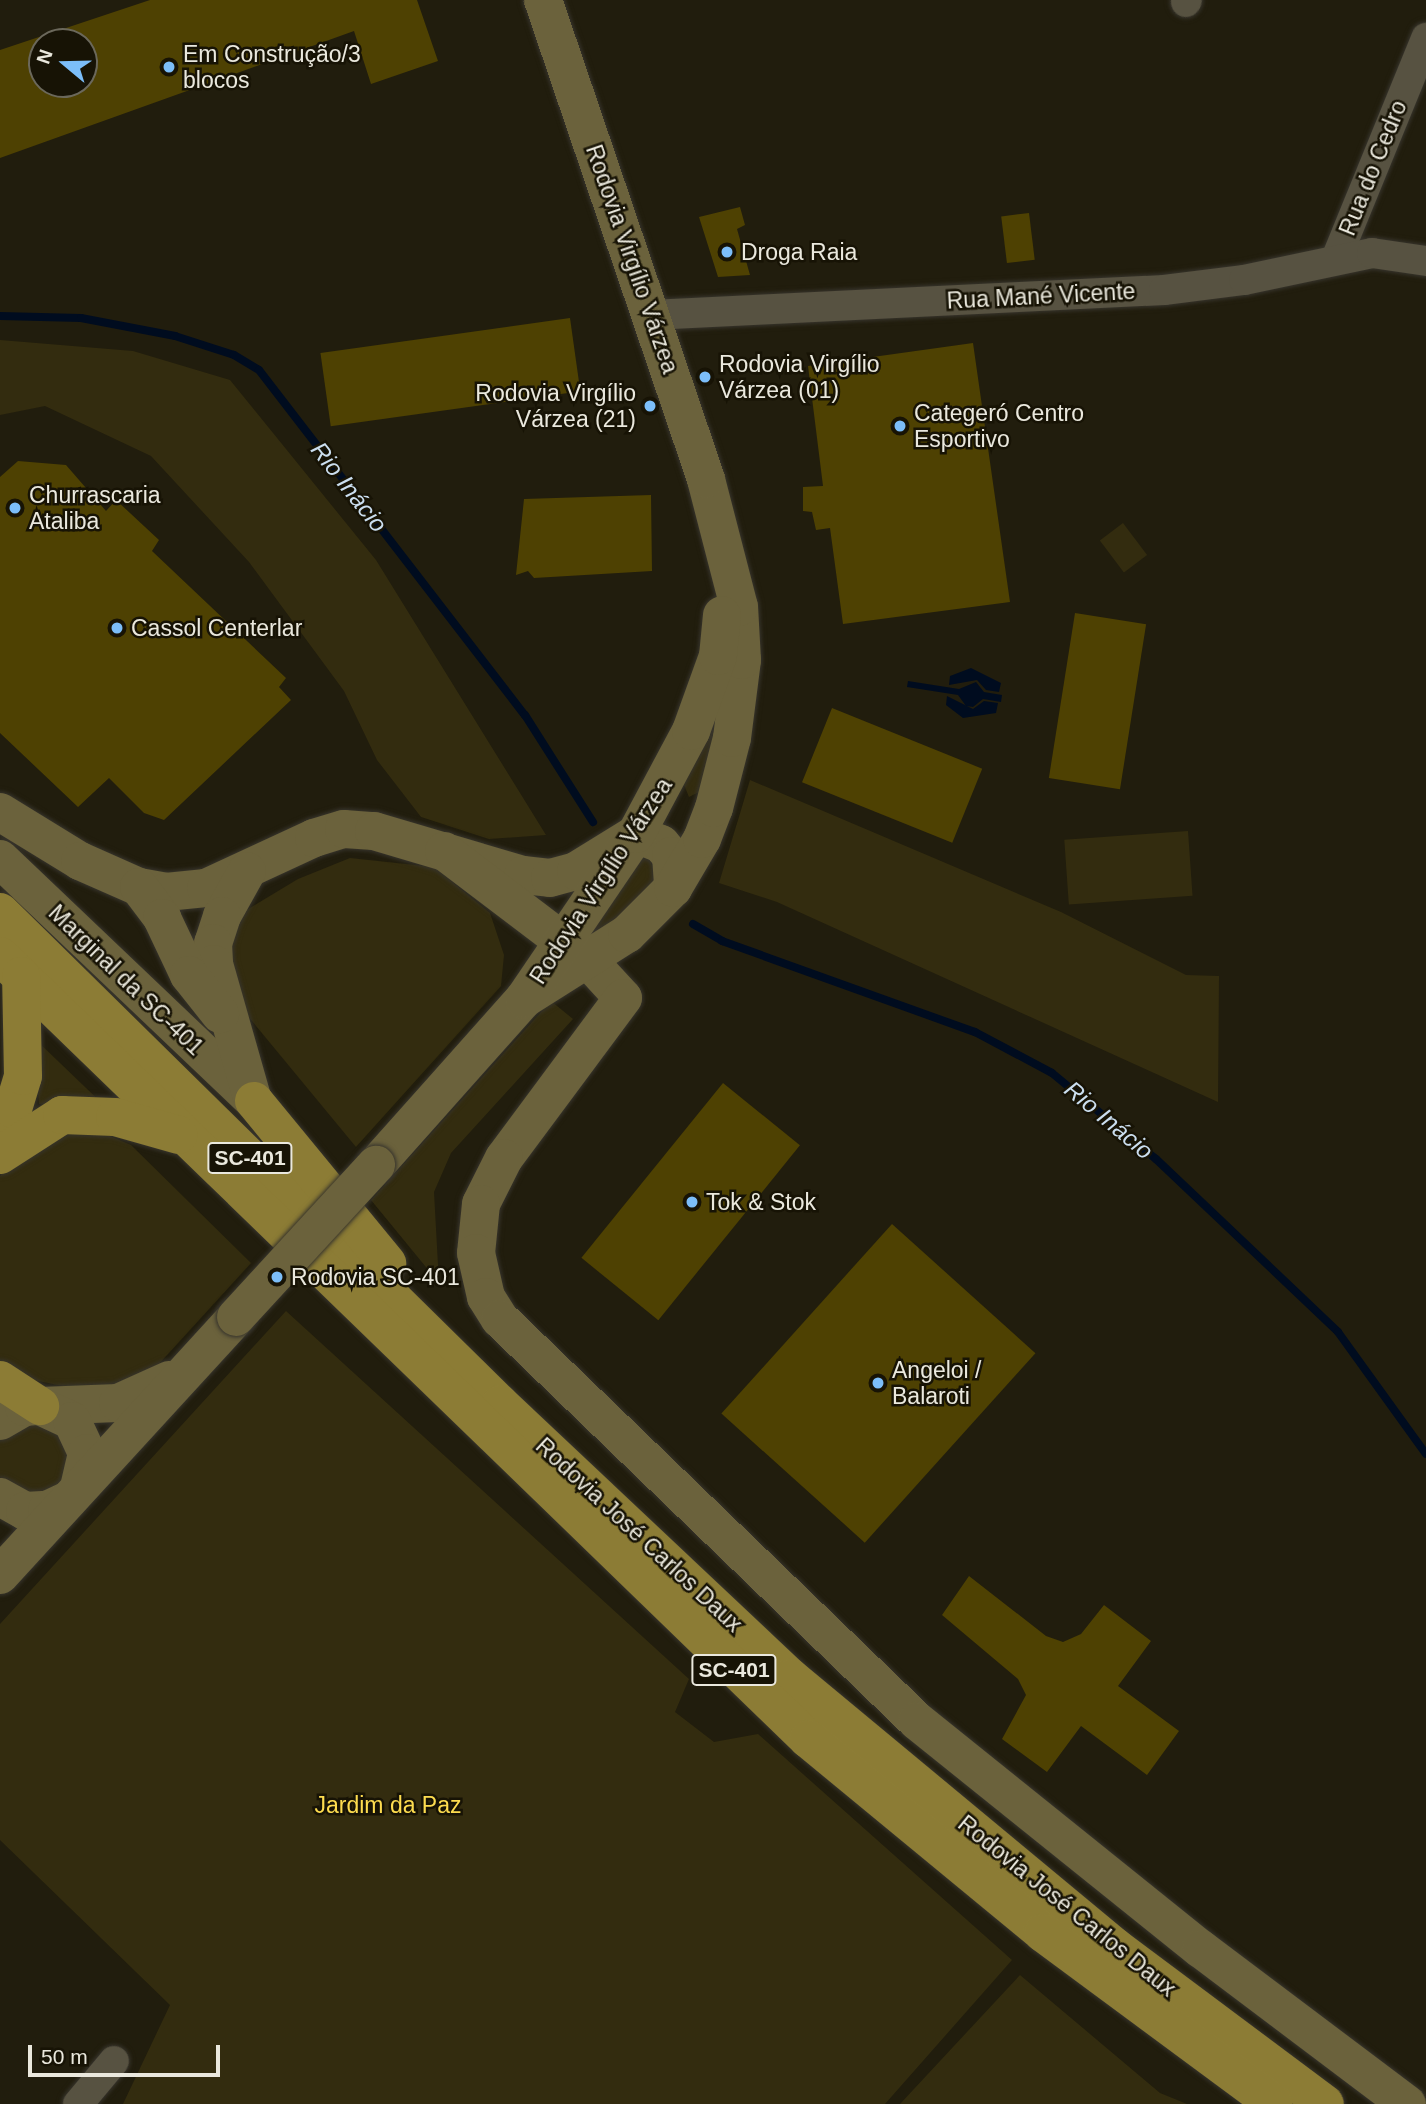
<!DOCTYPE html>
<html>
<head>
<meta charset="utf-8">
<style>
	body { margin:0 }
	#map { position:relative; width:1426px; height:2104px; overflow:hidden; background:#211d0d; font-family:Arial,sans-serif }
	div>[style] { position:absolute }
	.green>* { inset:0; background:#332c0f; transform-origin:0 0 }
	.water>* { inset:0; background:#000c1f }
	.stream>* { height:8px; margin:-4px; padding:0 4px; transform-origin:4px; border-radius:4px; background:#000c1f }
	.building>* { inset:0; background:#4e4102; transform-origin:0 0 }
	.roads { filter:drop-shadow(0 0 2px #37342c) drop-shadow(0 0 2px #37342c) }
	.minor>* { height:30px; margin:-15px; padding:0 15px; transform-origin:15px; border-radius:15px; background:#575241 }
	.secondary>* { height:38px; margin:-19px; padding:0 19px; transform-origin:19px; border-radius:19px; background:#6b623c }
	.trunk>* { height:38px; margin:-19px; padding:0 19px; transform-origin:19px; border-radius:19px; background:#8c7c35 }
	.bridges { filter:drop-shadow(0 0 2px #37342c) drop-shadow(0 0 2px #37342c) }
	.secondary-bridge>* { height:38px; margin:-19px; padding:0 19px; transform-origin:19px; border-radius:19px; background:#6b623c }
	.dots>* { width:19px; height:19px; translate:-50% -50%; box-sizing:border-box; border:4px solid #171305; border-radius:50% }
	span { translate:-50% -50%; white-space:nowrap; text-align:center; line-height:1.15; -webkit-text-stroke:5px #171305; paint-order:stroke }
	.shield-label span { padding:2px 5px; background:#171305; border:2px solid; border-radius:5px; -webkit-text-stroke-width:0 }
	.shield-label { font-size:21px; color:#eae8dd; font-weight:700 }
	.poi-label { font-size:23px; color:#eae8dd }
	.left { translate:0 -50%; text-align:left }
	.right { translate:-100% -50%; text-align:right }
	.street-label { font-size:23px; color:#eae8dd }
	.park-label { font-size:23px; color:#fddc4f }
	.water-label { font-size:24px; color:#cbdeef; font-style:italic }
	.north { position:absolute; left:28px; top:28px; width:70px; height:70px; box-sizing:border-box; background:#171305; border:2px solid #6b685b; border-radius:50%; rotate:289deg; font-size:19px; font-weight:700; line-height:28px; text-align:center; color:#eae8dd }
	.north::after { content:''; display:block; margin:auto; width:24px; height:32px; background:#7cbef9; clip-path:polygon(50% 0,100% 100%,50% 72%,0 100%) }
	.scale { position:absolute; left:28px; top:2045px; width:192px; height:32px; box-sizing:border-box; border:4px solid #eae8dd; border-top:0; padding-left:9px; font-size:21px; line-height:24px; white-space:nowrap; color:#eae8dd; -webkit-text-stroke:5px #171305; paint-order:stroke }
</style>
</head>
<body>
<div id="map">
	<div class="green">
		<i style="clip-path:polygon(0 340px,133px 351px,230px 380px,376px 560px,546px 835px,489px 839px,421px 817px,377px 760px,344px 691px,249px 562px,151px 456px,45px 406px,0 415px)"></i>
		<i style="left:1123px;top:523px;width:40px;height:29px;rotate:53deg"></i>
		<i style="clip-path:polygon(718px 726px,709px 787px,689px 797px,682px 780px,709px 728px)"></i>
		<i style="clip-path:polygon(750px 780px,1061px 912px,1186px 975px,1219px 976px,1218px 1102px,777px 902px,719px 883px)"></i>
		<i style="left:1188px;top:831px;width:65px;height:124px;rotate:86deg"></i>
		<i style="clip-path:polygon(639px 857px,650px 860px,656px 878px,621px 922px,589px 935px)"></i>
		<i style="clip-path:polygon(350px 858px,434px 867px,490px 913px,504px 955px,501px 986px,356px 1147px,233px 998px,228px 947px,240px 914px,298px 879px)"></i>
		<i style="clip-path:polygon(551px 1001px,573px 1019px,451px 1153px,434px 1192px,439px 1283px,371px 1200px)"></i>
		<i style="clip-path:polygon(34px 1038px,110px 1111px,39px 1104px)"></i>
		<i style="clip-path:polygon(96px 1130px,131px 1145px,251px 1263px,147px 1377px,96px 1393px,19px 1377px,0 1363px,0 1176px,19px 1156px,57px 1135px)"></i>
		<i style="clip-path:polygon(286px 1311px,689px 1679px,675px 1712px,714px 1742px,758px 1734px,1012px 1960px,885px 2104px,123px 2104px,170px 2005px,0 1840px,0 1624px)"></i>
		<i style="clip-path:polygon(27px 1420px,66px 1439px,68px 1472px,54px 1489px,31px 1496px,7px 1486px,0 1477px,0 1438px)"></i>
		<i style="clip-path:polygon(1020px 1975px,1160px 2093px,1187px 2104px,900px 2104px)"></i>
	</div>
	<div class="water">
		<i style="clip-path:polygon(971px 668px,1001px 683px,999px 692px,986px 690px,977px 680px,949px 685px,950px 676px)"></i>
		<i style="clip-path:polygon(908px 681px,959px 689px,976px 682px,984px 692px,1002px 695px,1001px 702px,983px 699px,973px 707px,966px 706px,958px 695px,907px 687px)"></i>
		<i style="clip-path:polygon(947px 696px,973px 709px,984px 701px,998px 703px,996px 713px,963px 718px,946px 705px)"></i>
	</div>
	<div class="stream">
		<i style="left:0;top:316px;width:81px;rotate:1.4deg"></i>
		<i style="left:81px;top:318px;width:96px;rotate:10.8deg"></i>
		<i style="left:175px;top:336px;width:62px;rotate:17.9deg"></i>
		<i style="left:234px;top:355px;width:29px;rotate:31deg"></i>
		<i style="left:259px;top:370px;width:436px;rotate:52.4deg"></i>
		<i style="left:525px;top:715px;width:127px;rotate:57.6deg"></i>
		<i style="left:693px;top:924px;width:34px;rotate:30deg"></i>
		<i style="left:722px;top:941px;width:269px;rotate:19.8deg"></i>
		<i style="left:975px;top:1032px;width:87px;rotate:28deg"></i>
		<i style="left:1052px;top:1073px;width:135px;rotate:39.6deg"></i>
		<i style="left:1156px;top:1159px;width:251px;rotate:43.5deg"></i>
		<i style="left:1338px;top:1332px;width:150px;rotate:54.2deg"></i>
	</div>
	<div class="building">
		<i style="clip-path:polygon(evenodd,150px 0,417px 0,438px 61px,371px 84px,354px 31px,0 158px,0 50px,150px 0,42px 42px,84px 42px,84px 84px,42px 84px,42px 42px)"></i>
		<i style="clip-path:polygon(740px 207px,745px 225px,737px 229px,750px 275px,718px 277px,699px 217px)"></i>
		<i style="left:1029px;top:213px;width:47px;height:28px;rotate:83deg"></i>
		<i style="left:570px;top:318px;width:74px;height:252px;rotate:82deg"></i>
		<i style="clip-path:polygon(973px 343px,1010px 602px,843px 624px,830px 528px,816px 530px,812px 512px,803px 511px,803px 487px,823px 486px,808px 366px)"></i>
		<i style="clip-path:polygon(18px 461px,66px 465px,106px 511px,116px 500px,159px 540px,152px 551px,286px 678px,279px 687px,291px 700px,164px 820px,144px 813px,109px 778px,78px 807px,0 733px,0 477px)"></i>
		<i style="clip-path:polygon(651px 495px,652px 571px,534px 578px,528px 571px,516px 575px,524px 499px)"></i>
		<i style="left:1075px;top:613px;width:72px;height:167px;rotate:9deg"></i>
		<i style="left:832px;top:708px;width:162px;height:80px;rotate:22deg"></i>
		<i style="left:723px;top:1083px;width:99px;height:225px;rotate:39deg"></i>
		<i style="left:892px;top:1224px;width:193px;height:255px;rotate:42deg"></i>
		<i style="clip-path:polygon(969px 1576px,1046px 1636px,1063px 1642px,1081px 1634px,1104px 1605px,1151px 1641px,1118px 1686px,1179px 1731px,1147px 1775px,1081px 1726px,1047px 1772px,1002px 1739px,1026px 1695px,1018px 1679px,942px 1615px)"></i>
	</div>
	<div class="roads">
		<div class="minor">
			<i style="left:1186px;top:2px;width:2px;rotate:-63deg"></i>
			<i style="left:1336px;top:259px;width:239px;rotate:-67.8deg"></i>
			<i style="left:651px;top:315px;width:514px;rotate:-2.79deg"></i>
			<i style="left:1164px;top:290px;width:81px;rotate:-7.1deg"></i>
			<i style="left:1244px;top:280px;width:131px;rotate:-11.9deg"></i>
			<i style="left:1372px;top:253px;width:55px;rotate:8.4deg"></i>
			<i style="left:78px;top:2104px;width:56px;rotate:-50.1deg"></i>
		</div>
		<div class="secondary">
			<i style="left:0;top:812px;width:94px;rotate:31.5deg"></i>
			<i style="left:80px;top:861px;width:64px;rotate:23.8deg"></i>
			<i style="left:139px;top:887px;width:27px;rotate:10deg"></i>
			<i style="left:166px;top:892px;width:40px;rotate:-5.7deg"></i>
			<i style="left:206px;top:888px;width:119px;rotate:-24.8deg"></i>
			<i style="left:314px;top:838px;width:31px;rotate:-17deg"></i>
			<i style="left:344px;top:829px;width:30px;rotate:4deg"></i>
			<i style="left:374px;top:831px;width:155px;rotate:16.5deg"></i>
			<i style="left:523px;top:875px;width:27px;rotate:6deg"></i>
			<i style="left:550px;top:878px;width:27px;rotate:-15deg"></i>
			<i style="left:576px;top:871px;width:70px;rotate:-31.7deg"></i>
			<i style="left:636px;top:834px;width:27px;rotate:22deg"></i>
			<i style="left:661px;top:844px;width:16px;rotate:50deg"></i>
			<i style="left:671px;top:856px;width:32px;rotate:86deg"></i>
			<i style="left:444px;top:851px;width:182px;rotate:37.2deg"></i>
			<i style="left:589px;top:961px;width:50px;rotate:47.4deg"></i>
			<i style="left:623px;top:998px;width:199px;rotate:126.6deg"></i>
			<i style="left:504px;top:1158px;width:51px;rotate:116.6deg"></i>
			<i style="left:481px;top:1204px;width:49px;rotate:95.8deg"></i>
			<i style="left:476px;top:1253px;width:45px;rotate:77.2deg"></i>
			<i style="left:486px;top:1297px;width:26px;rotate:58deg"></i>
			<i style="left:500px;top:1319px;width:579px;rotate:43.95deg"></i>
			<i style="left:917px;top:1721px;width:364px;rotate:38.8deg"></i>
			<i style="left:1201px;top:1949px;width:258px;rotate:37deg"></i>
			<i style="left:0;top:859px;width:351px;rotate:43.6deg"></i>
			<i style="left:247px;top:871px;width:51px;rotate:119.1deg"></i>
			<i style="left:222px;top:916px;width:28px;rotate:108deg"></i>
			<i style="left:213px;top:943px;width:21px;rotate:87deg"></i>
			<i style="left:214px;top:964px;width:138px;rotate:74.1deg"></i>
			<i style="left:139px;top:887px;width:39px;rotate:53deg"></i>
			<i style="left:162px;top:918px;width:63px;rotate:64.7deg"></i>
			<i style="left:189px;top:975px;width:50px;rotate:51.5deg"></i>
			<i style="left:524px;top:999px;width:122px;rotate:-32.3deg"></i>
			<i style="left:627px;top:934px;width:65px;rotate:-45deg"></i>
			<i style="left:673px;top:888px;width:57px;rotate:-59.4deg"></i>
			<i style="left:702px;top:839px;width:33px;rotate:-69deg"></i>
			<i style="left:714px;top:808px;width:72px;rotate:-75.6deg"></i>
			<i style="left:732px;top:738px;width:79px;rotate:-82.7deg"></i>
			<i style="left:742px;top:660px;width:53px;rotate:-93.2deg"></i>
			<i style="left:739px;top:607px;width:132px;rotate:-104.5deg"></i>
			<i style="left:706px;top:479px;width:506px;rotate:-108.79deg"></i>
			<i style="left:376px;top:1165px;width:222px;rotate:-48.3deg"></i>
			<i style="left:524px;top:999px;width:199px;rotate:-55.8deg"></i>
			<i style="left:636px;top:834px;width:117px;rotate:-61.9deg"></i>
			<i style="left:691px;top:731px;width:80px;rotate:-70.2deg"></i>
			<i style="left:718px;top:656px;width:41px;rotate:-84.4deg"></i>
			<i style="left:40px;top:1406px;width:78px;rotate:-2.2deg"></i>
			<i style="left:118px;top:1403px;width:56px;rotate:-24.3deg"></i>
			<i style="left:0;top:1421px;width:28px;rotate:-30deg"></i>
			<i style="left:24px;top:1407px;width:16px;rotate:-4deg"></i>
			<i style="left:40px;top:1406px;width:35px;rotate:25deg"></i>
			<i style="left:72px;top:1421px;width:35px;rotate:65deg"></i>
			<i style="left:87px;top:1453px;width:36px;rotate:103deg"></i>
			<i style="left:0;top:1497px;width:29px;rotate:29deg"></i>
			<i style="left:25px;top:1511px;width:22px;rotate:-3deg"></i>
			<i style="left:47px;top:1510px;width:23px;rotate:-25deg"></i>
			<i style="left:0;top:1575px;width:350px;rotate:-47.5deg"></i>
		</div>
		<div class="trunk">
			<i style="left:0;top:912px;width:701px;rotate:44.54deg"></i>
			<i style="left:500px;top:1404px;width:400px;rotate:43.3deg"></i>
			<i style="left:791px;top:1678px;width:421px;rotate:39.7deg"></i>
			<i style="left:1115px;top:1947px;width:262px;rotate:36.8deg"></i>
			<i style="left:0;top:956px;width:1125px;rotate:44.1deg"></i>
			<i style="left:808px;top:1739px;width:305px;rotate:39.5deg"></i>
			<i style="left:1043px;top:1933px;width:287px;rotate:36.5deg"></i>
			<i style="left:254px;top:1101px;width:210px;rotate:50.6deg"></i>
			<i style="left:0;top:1125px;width:21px;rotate:-51deg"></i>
			<i style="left:13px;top:1109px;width:34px;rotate:-73deg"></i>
			<i style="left:23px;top:1076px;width:100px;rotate:-91.1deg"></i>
			<i style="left:0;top:1155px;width:74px;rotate:-32.8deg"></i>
			<i style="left:62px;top:1115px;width:53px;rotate:2.2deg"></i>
			<i style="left:115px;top:1117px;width:66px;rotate:15.7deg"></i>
			<i style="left:0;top:1380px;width:48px;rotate:33deg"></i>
		</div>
	</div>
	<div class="bridges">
		<div class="secondary-bridge">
			<i style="left:236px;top:1317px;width:207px;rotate:-47.4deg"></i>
		</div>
	</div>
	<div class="dots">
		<i style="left:169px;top:67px;background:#7cbef9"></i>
		<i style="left:727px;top:252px;background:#7cbef9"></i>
		<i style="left:705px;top:377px;background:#7cbef9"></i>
		<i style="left:650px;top:406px;background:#7cbef9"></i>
		<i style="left:900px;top:426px;background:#7cbef9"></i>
		<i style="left:15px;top:508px;background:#7cbef9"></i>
		<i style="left:117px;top:628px;background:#7cbef9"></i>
		<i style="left:692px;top:1202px;background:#7cbef9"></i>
		<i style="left:277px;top:1277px;background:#7cbef9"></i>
		<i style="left:878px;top:1383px;background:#7cbef9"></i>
	</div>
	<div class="shield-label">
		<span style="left:250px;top:1158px">SC-401</span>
		<span style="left:734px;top:1670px">SC-401</span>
	</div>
	<div class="poi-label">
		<span class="left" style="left:183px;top:67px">Em Construção/3<br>blocos</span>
		<span class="left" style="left:741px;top:252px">Droga Raia</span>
		<span class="left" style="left:719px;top:377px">Rodovia Virgílio<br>Várzea (01)</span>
		<span class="right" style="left:636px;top:406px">Rodovia Virgílio<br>Várzea (21)</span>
		<span class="left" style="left:914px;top:426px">Categeró Centro<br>Esportivo</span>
		<span class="left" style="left:29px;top:508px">Churrascaria<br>Ataliba</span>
		<span class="left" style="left:131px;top:628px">Cassol Centerlar</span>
		<span class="left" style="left:706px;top:1202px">Tok &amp; Stok</span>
		<span class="left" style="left:291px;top:1277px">Rodovia SC-401</span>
		<span class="left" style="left:892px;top:1383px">Angeloi /<br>Balaroti</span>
	</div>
	<div class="street-label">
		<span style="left:1373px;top:168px;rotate:-68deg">Rua do Cedro</span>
		<span style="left:632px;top:259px;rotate:71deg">Rodovia Virgílio Várzea</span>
		<span style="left:1041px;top:296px;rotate:-3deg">Rua Mané Vicente</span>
		<span style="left:601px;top:881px;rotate:-57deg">Rodovia Virgílio Várzea</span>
		<span style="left:126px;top:980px;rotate:44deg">Marginal da SC-401</span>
		<span style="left:639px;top:1535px;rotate:43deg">Rodovia José Carlos Daux</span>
		<span style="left:1067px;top:1906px;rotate:39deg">Rodovia José Carlos Daux</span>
	</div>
	<div class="park-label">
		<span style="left:388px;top:1805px">Jardim da Paz</span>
	</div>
	<div class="water-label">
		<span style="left:349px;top:487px;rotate:52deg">Rio Inácio</span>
		<span style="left:1109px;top:1120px;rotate:40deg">Rio Inácio</span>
	</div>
	<div class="north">N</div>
	<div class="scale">50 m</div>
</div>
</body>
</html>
